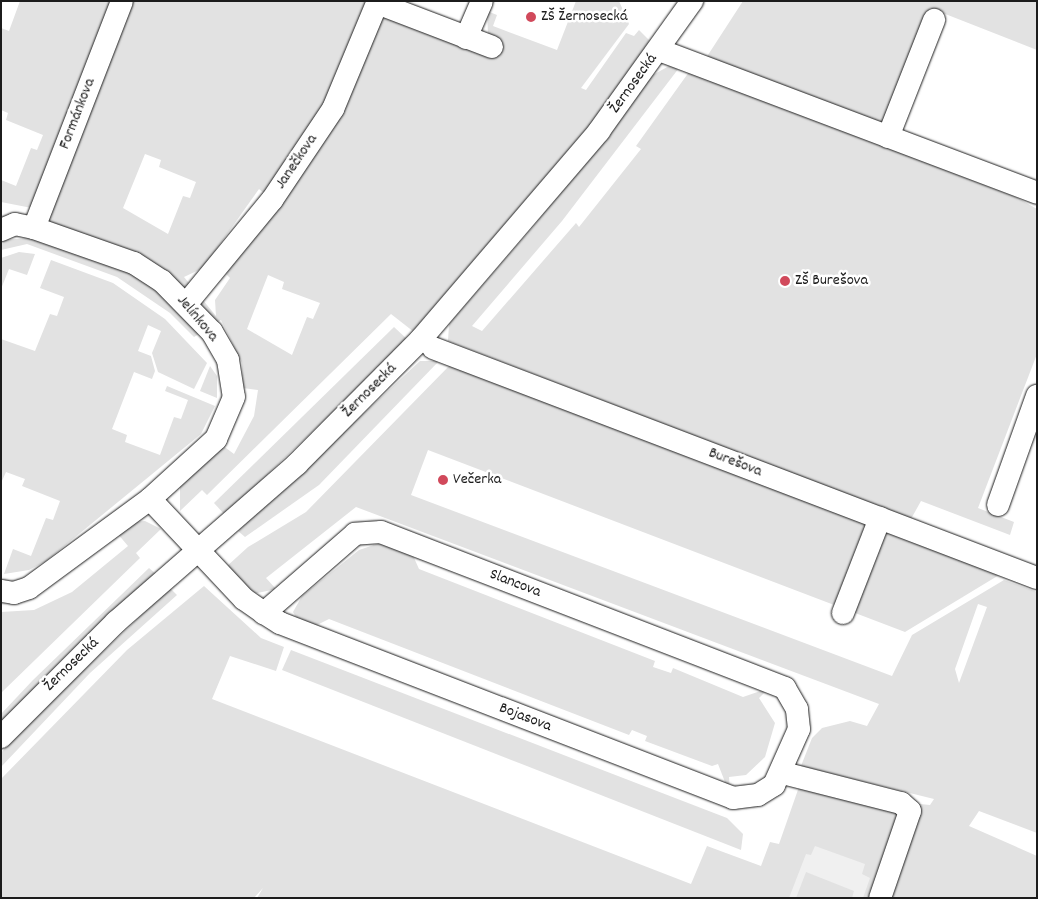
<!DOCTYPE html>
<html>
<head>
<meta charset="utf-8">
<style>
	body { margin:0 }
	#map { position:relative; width:1038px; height:899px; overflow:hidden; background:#fff; font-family:Dekko,sans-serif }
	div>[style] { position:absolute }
	.built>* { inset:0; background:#f0f0f0 }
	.green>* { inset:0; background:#e2e2e2 }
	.roads { filter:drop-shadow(0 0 1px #1c1c1c) drop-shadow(0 0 1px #1c1c1c) }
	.minor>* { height:22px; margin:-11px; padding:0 11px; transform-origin:11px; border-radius:11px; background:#fff }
	.dots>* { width:14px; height:14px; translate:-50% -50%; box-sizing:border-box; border:2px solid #fff; border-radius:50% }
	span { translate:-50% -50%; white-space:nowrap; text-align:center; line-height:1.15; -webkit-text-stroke:5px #fff; paint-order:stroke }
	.poi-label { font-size:16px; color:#1c1c1c }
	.left { translate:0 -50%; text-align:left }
	.street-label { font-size:16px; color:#1c1c1c }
	.frame { position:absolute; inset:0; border:2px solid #1c1c1c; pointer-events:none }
</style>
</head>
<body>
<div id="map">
	<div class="built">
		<i style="clip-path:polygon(826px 806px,955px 898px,765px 898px)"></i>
	</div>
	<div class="green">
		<i style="clip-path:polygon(evenodd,20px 1px,377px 1px,488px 35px,487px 11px,497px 15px,493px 26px,557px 50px,576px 1px,619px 1px,629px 24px,581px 88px,586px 90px,626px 33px,634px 36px,639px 30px,659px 50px,414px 332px,391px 314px,207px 495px,202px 490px,180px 511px,180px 485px,222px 445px,234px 454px,254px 416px,258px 390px,243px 388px,242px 363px,221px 320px,194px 337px,170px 313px,117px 277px,27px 244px,1px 250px,3px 240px,29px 238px,42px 210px,1px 202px,1px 180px,16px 186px,31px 148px,37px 150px,43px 135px,6px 120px,8px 113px,1px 110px,1px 28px,9px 31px,20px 1px,145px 154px,161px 160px,159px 167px,196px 182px,190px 198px,183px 196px,168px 234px,123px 208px,145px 154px,20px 1px,259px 189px,277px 204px,226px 274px,230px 278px,215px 300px,216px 316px,184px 277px,203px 268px,259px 189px,20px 1px,268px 275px,284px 282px,282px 289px,320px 303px,313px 319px,307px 317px,292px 355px,247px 329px,268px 275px)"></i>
		<i style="clip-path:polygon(743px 1px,1037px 1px,1037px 50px,930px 8px,884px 123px,706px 58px)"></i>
		<i style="clip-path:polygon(669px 66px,679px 68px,562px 221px,472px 326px,482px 331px,576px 223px,579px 227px,641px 149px,636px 146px,689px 72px,1016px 197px,1037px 209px,1037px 354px,978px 508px,1014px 522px,1010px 535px,921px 501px,911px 519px,448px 341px,449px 324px,533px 227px,651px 76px)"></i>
		<i style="clip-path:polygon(19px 252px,35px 254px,27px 275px,9px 269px,1px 289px,1px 258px)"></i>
		<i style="clip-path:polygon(51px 260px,113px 283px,165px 319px,207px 363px,194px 389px,158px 372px,152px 353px,161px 331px,148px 325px,138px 351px,151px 356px,155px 371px,152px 379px,134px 372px,112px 429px,127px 435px,125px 442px,160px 455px,174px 417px,181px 419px,188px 400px,165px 391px,167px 386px,215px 406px,201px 434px,46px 561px,29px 570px,4px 574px,13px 549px,31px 556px,46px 518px,53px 520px,60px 501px,22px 486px,25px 479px,6px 472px,1px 483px,1px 339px,35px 351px,50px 314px,57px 316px,64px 297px,40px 288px)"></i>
		<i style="clip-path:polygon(394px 327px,408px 340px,225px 515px,214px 503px)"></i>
		<i style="clip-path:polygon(420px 361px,439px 361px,319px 485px,245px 537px,238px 531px)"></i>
		<i style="clip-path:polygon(evenodd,450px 365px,1004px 572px,905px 632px,428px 450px,411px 495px,892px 676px,912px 635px,1004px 580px,1037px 592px,1037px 833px,979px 811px,969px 826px,1037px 856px,1037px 898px,886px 898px,920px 804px,930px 805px,934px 799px,801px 766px,812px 738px,822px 728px,850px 721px,867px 726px,879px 704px,356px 507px,266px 578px,276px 589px,253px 594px,226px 567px,248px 547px,306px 512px,450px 365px,978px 604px,987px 607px,959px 683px,955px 669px,978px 604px)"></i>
		<i style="clip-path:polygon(210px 366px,217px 376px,217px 398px,200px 391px)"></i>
		<i style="clip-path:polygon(145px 521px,161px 529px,136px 553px,140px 558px,1px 693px,1px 612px,34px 610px,72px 592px,128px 546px,117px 533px,134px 522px)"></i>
		<i style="clip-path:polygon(380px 543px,411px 551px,419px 569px,655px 661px,653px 667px,671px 673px,673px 668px,743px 697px,769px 688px,759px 698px,775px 723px,765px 757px,746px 775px,729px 777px,730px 790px,720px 785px,725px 782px,718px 764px,712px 766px,645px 741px,647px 736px,632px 730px,629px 735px,329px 619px,309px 629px,300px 624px,293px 612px,302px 596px,359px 550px)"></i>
		<i style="clip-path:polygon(149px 568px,156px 574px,67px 655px,1px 723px,1px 714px,33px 680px)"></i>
		<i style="clip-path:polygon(204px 586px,261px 638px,284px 647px,276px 671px,230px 656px,212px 699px,691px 884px,707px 846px,761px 866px,770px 842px,779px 844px,800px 784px,899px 810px,873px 898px,863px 898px,870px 878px,862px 874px,865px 864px,815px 846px,811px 855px,806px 854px,789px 898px,257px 898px,263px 888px,254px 898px,1px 898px,1px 779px,127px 650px)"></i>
		<i style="clip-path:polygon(170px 588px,177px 595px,90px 673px,1px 767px,1px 753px,19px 732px)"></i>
		<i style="clip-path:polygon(291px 650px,727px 818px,743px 834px,741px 850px,282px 670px)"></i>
		<i style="clip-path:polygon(806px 872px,854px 891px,852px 898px,796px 898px)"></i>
	</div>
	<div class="roads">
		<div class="minor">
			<i style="left:377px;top:3px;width:123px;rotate:20.9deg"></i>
			<i style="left:466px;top:38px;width:40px;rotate:-66.6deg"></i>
			<i style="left:659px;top:50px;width:404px;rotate:20.7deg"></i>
			<i style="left:888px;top:137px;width:126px;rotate:-68.5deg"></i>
			<i style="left:34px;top:228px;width:243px;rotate:-68.8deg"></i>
			<i style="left:1px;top:230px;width:15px;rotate:-23deg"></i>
			<i style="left:15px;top:224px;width:19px;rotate:12deg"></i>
			<i style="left:34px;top:228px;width:106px;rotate:19.3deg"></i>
			<i style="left:134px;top:263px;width:33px;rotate:33deg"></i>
			<i style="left:162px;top:281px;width:71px;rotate:45.6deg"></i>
			<i style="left:212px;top:332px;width:32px;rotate:60deg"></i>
			<i style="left:228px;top:360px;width:37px;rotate:81deg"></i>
			<i style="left:234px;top:397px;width:46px;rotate:113.2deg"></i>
			<i style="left:216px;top:439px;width:89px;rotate:137.7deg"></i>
			<i style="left:150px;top:499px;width:150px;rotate:143.7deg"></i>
			<i style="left:29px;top:588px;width:16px;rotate:162deg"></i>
			<i style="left:14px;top:593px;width:13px;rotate:-171deg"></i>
			<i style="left:187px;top:303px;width:134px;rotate:-50.5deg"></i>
			<i style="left:272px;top:200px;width:110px;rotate:-56.2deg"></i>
			<i style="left:333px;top:109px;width:117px;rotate:-67.4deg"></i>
			<i style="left:433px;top:348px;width:646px;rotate:20.85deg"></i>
			<i style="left:150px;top:499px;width:137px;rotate:46.8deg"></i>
			<i style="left:244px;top:599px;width:24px;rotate:35deg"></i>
			<i style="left:264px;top:613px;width:19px;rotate:32deg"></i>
			<i style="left:280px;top:623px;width:486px;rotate:21.1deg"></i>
			<i style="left:733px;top:798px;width:25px;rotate:-7deg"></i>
			<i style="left:758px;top:795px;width:19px;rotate:-32deg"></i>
			<i style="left:774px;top:785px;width:61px;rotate:-65.9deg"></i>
			<i style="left:799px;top:729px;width:20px;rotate:-96deg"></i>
			<i style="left:797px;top:709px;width:24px;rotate:-120deg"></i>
			<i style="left:785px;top:688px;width:433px;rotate:-158.9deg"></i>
			<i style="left:381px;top:532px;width:26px;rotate:176deg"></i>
			<i style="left:355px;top:534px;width:121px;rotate:139deg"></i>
			<i style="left:998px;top:505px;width:116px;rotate:-70.3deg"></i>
			<i style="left:843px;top:613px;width:102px;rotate:-68.7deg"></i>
			<i style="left:1px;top:737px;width:163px;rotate:-45deg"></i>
			<i style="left:116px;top:622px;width:240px;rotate:-41.1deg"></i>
			<i style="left:297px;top:464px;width:176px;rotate:-45.2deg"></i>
			<i style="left:421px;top:339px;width:274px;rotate:-49.4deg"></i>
			<i style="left:599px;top:131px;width:160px;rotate:-54.4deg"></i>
			<i style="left:783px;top:773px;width:122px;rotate:14.3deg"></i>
			<i style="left:901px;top:803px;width:12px;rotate:42deg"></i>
			<i style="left:910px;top:811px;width:92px;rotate:109deg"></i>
		</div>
	</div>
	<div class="dots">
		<i style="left:531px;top:17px;background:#d1495b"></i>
		<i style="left:785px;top:281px;background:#d1495b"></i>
		<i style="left:443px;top:480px;background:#d1495b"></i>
	</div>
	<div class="poi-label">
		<span class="left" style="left:541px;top:17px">ZŠ Žernosecká</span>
		<span class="left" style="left:795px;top:281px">ZŠ Burešova</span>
		<span class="left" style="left:453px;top:480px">Večerka</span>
	</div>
	<div class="street-label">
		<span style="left:634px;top:84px;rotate:-54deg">Žernosecká</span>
		<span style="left:78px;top:114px;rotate:-69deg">Formánkova</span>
		<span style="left:297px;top:162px;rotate:-56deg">Janečkova</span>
		<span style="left:197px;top:319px;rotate:50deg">Jelínkova</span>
		<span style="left:370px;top:391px;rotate:-45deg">Žernosecká</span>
		<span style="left:735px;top:463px;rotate:21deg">Burešova</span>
		<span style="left:515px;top:584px;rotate:21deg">Slancova</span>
		<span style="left:72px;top:665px;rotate:-44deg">Žernosecká</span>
		<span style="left:525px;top:718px;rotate:21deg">Bojasova</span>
	</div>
	<div class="frame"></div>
</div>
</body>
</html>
